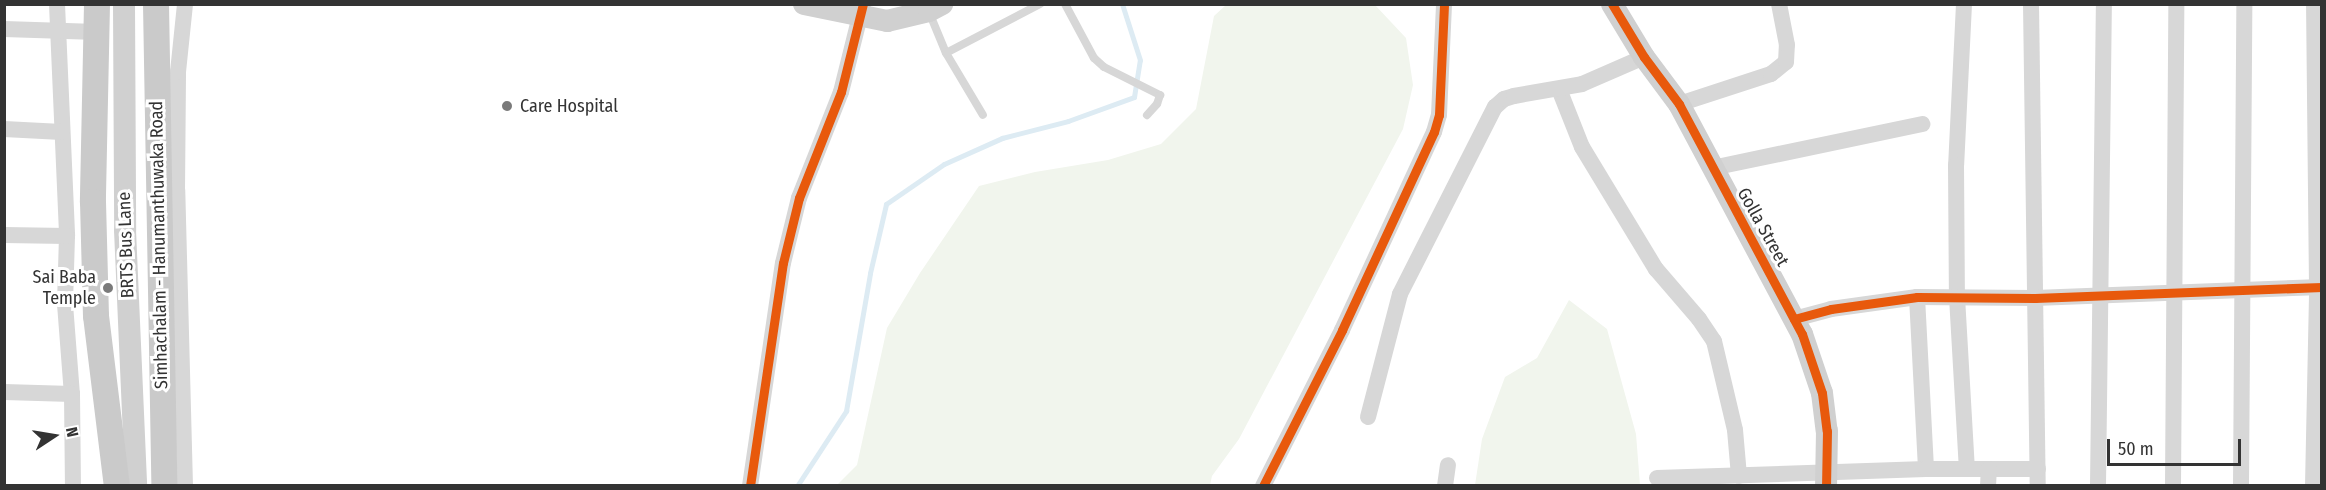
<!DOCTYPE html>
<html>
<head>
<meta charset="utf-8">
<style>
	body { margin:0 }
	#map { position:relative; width:2326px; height:490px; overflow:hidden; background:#fff; font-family:"Fira Sans Condensed",sans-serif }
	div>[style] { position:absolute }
	.green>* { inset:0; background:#f1f5ed }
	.stream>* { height:5px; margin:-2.5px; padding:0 2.5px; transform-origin:2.5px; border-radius:2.5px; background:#ddebf3 }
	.lane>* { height:8px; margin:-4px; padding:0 4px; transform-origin:4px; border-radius:4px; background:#d7d7d7 }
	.street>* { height:16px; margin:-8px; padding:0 8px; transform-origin:8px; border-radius:8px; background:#d7d7d7 }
	.secondary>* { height:22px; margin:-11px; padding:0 11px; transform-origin:11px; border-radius:11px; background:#d0d0d0 }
	.primary>* { height:26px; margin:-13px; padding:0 13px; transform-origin:13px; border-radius:13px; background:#cacaca }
	.cycleway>* { height:9px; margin:-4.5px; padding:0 4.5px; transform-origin:4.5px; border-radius:4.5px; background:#e8590c }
	.dots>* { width:16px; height:16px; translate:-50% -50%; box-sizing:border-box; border:3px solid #fff; border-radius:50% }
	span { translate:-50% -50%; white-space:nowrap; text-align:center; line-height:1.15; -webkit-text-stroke:6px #fff; paint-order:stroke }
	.poi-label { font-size:18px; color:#333 }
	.left { translate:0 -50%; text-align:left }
	.right { translate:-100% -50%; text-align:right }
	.street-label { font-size:18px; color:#333 }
	.frame { position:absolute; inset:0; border:6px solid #333; pointer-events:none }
	.north { position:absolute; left:24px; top:406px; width:60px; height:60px; -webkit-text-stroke:4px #fff; paint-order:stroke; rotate:78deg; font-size:16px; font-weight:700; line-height:24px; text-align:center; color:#333 }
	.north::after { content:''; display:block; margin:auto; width:21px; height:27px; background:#333; clip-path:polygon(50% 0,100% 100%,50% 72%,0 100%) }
	.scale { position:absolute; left:2107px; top:439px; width:134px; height:27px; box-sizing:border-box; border:3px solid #333; border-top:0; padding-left:8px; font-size:18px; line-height:21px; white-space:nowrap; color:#333; -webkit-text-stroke:4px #fff; paint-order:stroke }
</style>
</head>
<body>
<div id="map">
	<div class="green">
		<i style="clip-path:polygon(1226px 5px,1375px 5px,1406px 38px,1413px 85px,1403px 129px,1239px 439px,1212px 476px,1210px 485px,837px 485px,857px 465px,887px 328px,920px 273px,979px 186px,1035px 172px,1108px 160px,1161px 144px,1196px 109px,1214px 16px)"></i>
		<i style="clip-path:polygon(1569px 300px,1607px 329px,1636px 434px,1640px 485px,1475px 485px,1482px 439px,1505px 377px,1537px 358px)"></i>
	</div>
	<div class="stream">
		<i style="left:797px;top:486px;width:90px;rotate:-56.8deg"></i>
		<i style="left:846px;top:411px;width:140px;rotate:-80.1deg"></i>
		<i style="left:870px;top:273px;width:71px;rotate:-76.9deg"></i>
		<i style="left:886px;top:204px;width:70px;rotate:-34.6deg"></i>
		<i style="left:944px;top:164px;width:64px;rotate:-24.1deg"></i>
		<i style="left:1002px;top:138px;width:68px;rotate:-14.4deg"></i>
		<i style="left:1068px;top:121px;width:70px;rotate:-20deg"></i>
		<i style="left:1134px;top:97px;width:37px;rotate:-81deg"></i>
		<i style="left:1140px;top:60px;width:59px;rotate:-107.8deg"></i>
	</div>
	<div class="lane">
		<i style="left:1065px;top:4px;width:61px;rotate:61.8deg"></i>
		<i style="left:1094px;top:58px;width:13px;rotate:42deg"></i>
		<i style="left:1104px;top:67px;width:63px;rotate:26.6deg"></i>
		<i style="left:1160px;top:95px;width:9px;rotate:108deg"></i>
		<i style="left:1157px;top:104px;width:15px;rotate:132deg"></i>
		<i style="left:929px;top:12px;width:44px;rotate:67.5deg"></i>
		<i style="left:946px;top:53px;width:72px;rotate:59.2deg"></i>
		<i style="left:946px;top:53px;width:106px;rotate:-27.5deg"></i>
	</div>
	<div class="street">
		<i style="left:57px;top:4px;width:232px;rotate:87.5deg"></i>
		<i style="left:67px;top:236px;width:68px;rotate:91.7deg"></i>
		<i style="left:65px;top:304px;width:90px;rotate:85.6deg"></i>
		<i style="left:72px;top:394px;width:92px;rotate:89.4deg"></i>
		<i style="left:1964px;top:4px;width:161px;rotate:92.8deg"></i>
		<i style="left:1956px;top:165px;width:132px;rotate:89.6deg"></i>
		<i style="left:1957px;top:297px;width:172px;rotate:86.7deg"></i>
		<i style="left:2031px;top:4px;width:482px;rotate:89.2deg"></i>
		<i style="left:4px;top:29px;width:93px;rotate:1.8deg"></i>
		<i style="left:1559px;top:89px;width:62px;rotate:68.4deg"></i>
		<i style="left:1582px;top:147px;width:143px;rotate:58.8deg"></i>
		<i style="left:1656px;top:269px;width:66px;rotate:49.3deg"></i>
		<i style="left:1699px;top:319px;width:27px;rotate:56deg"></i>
		<i style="left:1714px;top:341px;width:91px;rotate:76.7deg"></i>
		<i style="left:1735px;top:430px;width:46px;rotate:85deg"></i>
		<i style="left:1679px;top:104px;width:97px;rotate:-18.1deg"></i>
		<i style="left:1771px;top:74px;width:19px;rotate:-39deg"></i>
		<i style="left:1786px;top:62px;width:17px;rotate:-87deg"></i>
		<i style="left:1787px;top:45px;width:42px;rotate:-101deg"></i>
		<i style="left:4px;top:129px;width:58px;rotate:3deg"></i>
		<i style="left:1712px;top:168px;width:215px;rotate:-11.8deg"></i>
		<i style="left:4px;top:235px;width:63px;rotate:0.9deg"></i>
		<i style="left:1917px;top:297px;width:172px;rotate:87deg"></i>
		<i style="left:1794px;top:319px;width:38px;rotate:-15deg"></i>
		<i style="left:1831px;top:309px;width:87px;rotate:-7.9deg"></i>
		<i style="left:1917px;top:297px;width:118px;rotate:0.5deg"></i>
		<i style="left:2035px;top:298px;width:287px;rotate:-2.2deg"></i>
		<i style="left:4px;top:392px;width:68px;rotate:1.7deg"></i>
		<i style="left:1368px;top:417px;width:127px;rotate:-75.4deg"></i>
		<i style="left:1400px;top:294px;width:210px;rotate:-63.1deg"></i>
		<i style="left:1495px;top:107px;width:12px;rotate:-42deg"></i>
		<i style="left:1504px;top:99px;width:10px;rotate:-17deg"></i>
		<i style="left:1514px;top:96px;width:69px;rotate:-10deg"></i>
		<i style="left:1582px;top:84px;width:68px;rotate:-23.5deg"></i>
		<i style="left:1657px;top:478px;width:269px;rotate:-1.9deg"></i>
		<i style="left:1926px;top:469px;width:112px"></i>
		<i style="left:185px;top:486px;width:296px;rotate:-91.5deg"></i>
		<i style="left:177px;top:190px;width:118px;rotate:-89.5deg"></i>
		<i style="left:178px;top:72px;width:68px;rotate:-84.1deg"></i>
		<i style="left:750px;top:486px;width:225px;rotate:-81.6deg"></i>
		<i style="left:783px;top:263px;width:67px;rotate:-76.2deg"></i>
		<i style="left:799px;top:198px;width:114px;rotate:-68.4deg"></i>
		<i style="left:841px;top:92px;width:91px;rotate:-76deg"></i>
		<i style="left:1263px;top:486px;width:175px;rotate:-63.1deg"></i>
		<i style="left:1342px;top:330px;width:218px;rotate:-65.1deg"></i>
		<i style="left:1434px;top:132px;width:18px;rotate:-74deg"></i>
		<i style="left:1439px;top:115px;width:111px;rotate:-87.4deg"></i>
		<i style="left:1445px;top:486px;width:21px;rotate:-82deg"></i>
		<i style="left:1988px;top:486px;width:17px;rotate:-87deg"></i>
		<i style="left:2098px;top:486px;width:482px;rotate:-89.3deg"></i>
		<i style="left:2173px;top:486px;width:482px;rotate:-89.6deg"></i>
		<i style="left:2241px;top:486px;width:482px;rotate:-89.6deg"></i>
		<i style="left:2313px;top:486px;width:199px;rotate:-88.8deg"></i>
		<i style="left:2317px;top:287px;width:283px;rotate:-90.6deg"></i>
	</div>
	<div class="secondary">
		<i style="left:124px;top:4px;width:226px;rotate:89.7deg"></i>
		<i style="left:125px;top:230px;width:256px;rotate:87.5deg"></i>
		<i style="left:804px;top:4px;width:85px;rotate:11.6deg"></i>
		<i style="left:887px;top:21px;width:43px;rotate:-13.4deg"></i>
		<i style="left:929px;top:11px;width:15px;rotate:-28deg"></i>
		<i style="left:1612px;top:4px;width:62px;rotate:58.9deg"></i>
		<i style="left:1644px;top:57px;width:59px;rotate:53.3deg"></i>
		<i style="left:1679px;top:104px;width:261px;rotate:61.9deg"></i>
		<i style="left:1802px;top:334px;width:62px;rotate:71.3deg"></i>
		<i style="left:1822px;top:393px;width:38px;rotate:83deg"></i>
		<i style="left:1827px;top:431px;width:55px;rotate:91deg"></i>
	</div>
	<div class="primary">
		<i style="left:97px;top:4px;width:198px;rotate:91.2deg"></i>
		<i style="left:93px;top:202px;width:114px;rotate:88.5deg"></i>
		<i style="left:96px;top:316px;width:171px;rotate:83deg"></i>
		<i style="left:156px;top:4px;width:482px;rotate:89deg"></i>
	</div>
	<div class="cycleway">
		<i style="left:1612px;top:4px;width:62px;rotate:58.9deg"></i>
		<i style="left:1644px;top:57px;width:59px;rotate:53.3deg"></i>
		<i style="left:1679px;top:104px;width:261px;rotate:61.9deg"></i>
		<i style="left:1802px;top:334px;width:62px;rotate:71.3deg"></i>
		<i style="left:1822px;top:393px;width:38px;rotate:83deg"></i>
		<i style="left:1827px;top:431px;width:55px;rotate:91deg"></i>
		<i style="left:1794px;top:319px;width:38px;rotate:-15deg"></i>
		<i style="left:1831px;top:309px;width:87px;rotate:-7.9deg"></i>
		<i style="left:1917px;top:297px;width:118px;rotate:0.5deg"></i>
		<i style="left:2035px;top:298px;width:287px;rotate:-2.2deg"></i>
		<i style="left:750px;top:486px;width:225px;rotate:-81.6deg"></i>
		<i style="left:783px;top:263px;width:67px;rotate:-76.2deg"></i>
		<i style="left:799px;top:198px;width:114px;rotate:-68.4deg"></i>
		<i style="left:841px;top:92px;width:91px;rotate:-76deg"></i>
		<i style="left:1263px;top:486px;width:175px;rotate:-63.1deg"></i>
		<i style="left:1342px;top:330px;width:218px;rotate:-65.1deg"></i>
		<i style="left:1434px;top:132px;width:18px;rotate:-74deg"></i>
		<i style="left:1439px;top:115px;width:111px;rotate:-87.4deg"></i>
	</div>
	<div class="dots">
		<i style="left:507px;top:106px;background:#7a7a7a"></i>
		<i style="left:108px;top:288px;background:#7a7a7a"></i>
	</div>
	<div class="poi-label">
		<span class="left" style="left:520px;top:106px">Care Hospital</span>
		<span class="right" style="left:96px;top:288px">Sai Baba<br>Temple</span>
	</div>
	<div class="street-label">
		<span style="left:1763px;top:227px;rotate:61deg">Golla Street</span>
		<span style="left:126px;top:245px;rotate:-92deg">BRTS Bus Lane</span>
		<span style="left:159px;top:245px;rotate:-91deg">Simhachalam - Hanumanthuwaka Road</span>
	</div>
	<div class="frame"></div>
	<div class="north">N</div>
	<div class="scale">50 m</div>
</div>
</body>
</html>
